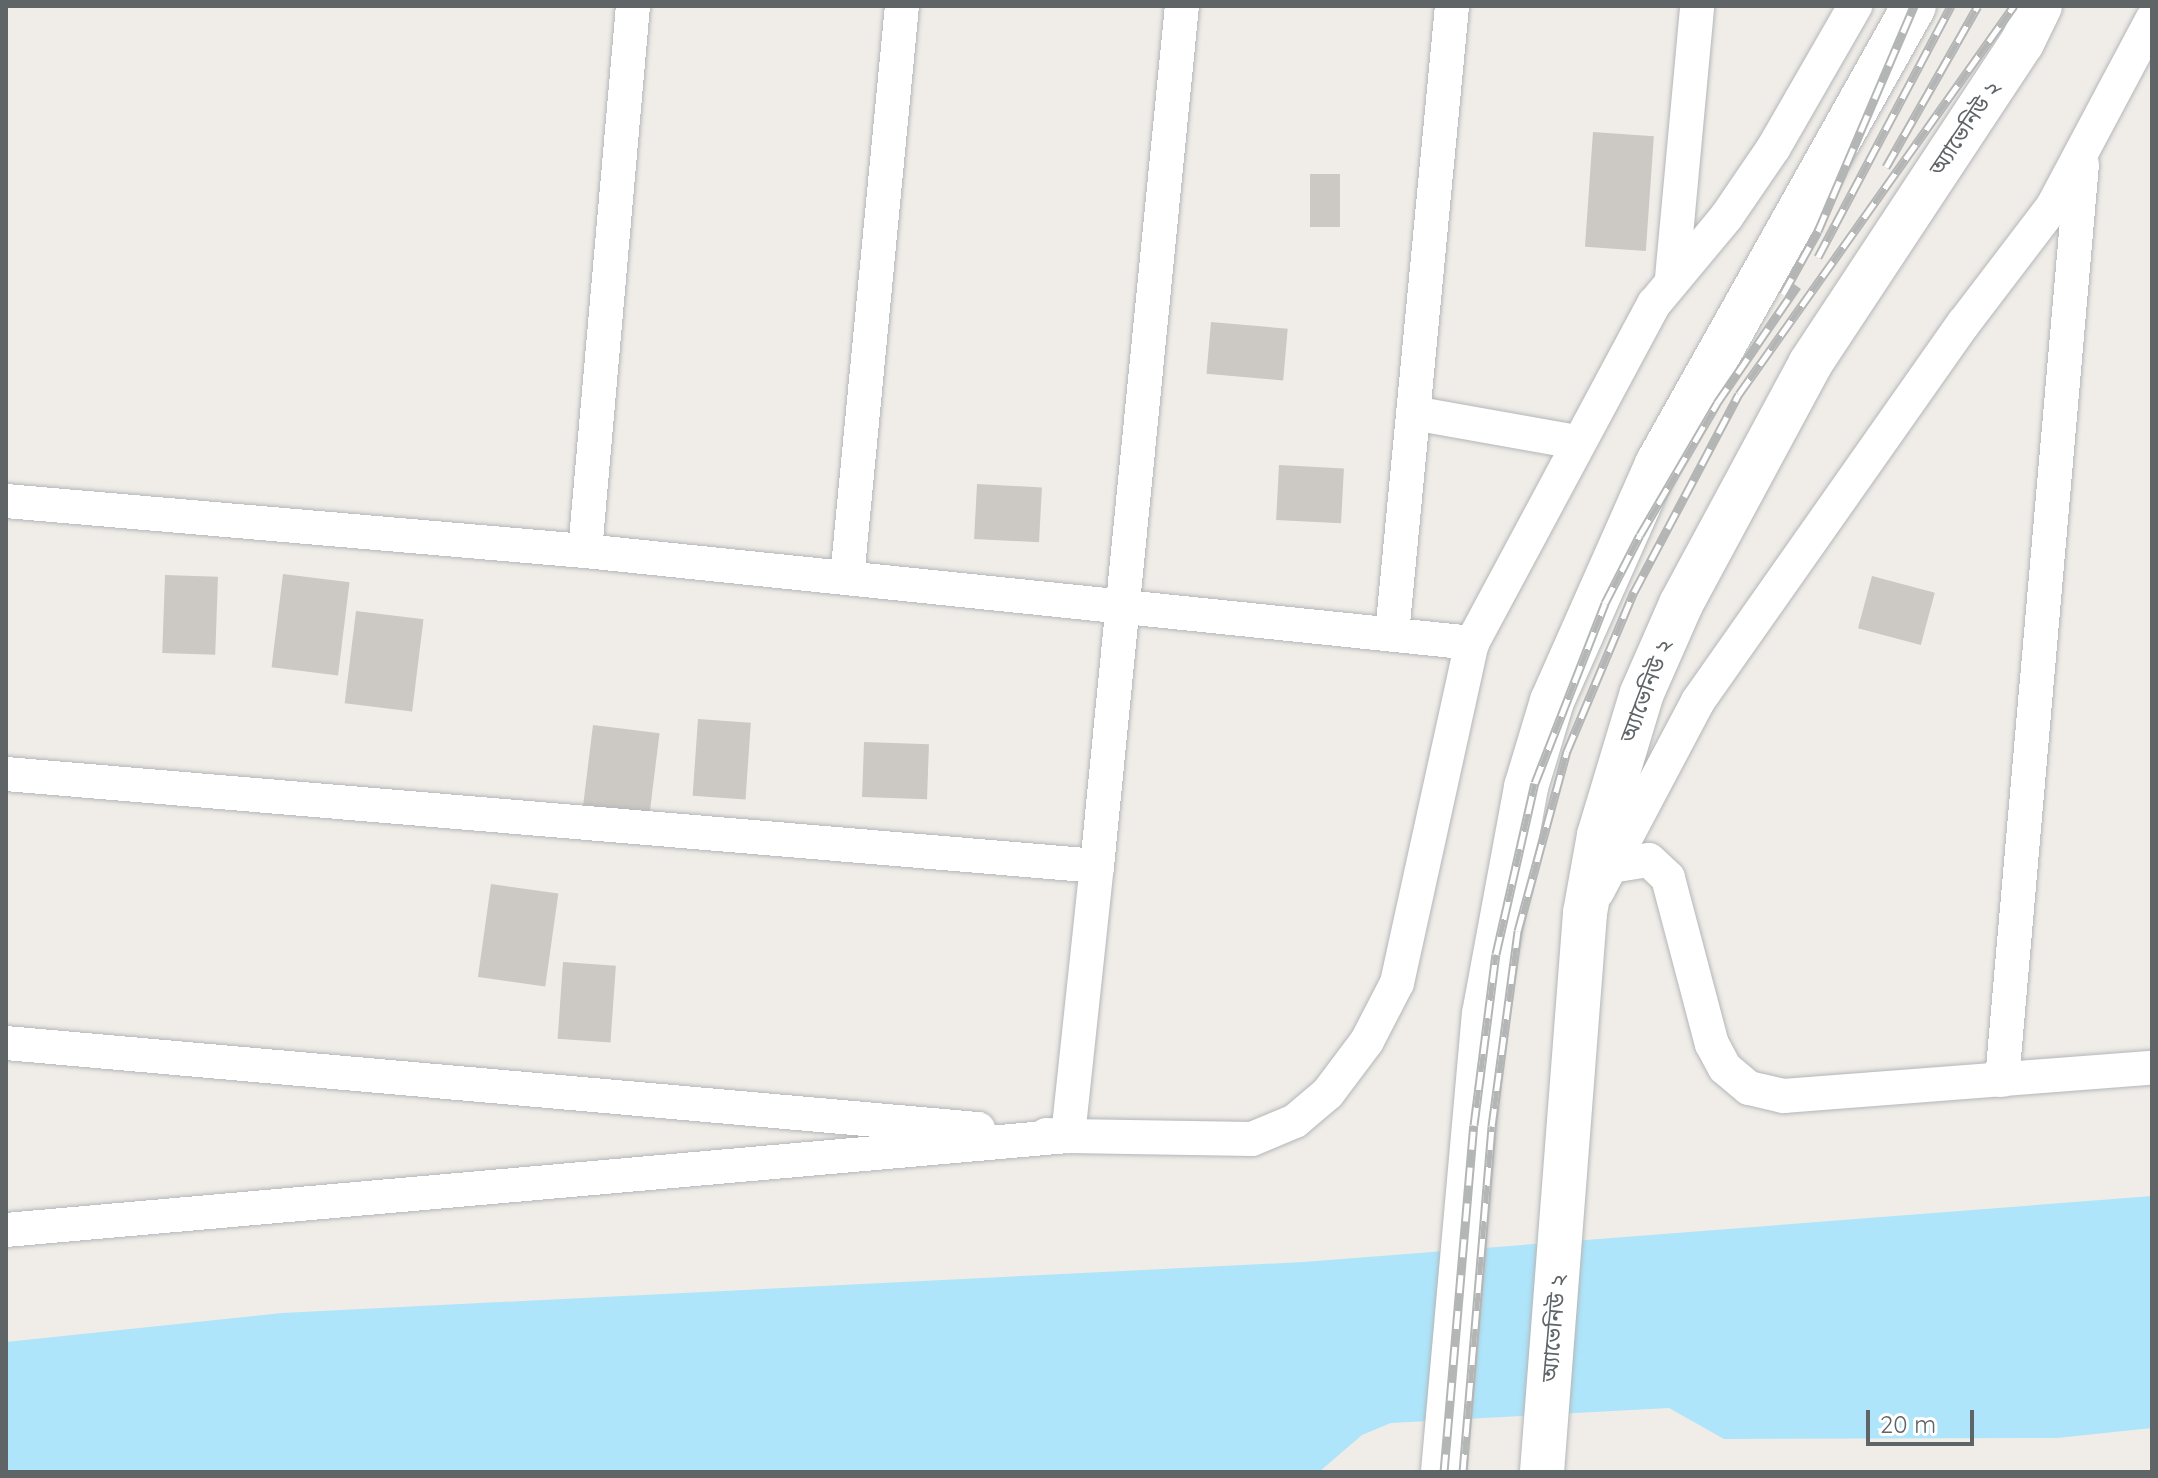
<!DOCTYPE html>
<html>
<head>
<meta charset="utf-8">
<style>
	body { margin:0 }
	#map { position:relative; width:2158px; height:1478px; overflow:hidden; background:#f0ede8; font-family:Quicksand,"Noto Sans Bengali",sans-serif }
	div>[style] { position:absolute }
	.water>* { inset:0; background:#aee5fa }
	.building>* { inset:0; background:#ccc8c4; transform-origin:0 0 }
	.roads { filter:drop-shadow(0 0 2px #b3b6b9) drop-shadow(0 0 2px #b3b6b9) }
	.street>* { height:34px; margin:-17px; padding:0 17px; transform-origin:17px; border-radius:17px; background:#fff }
	.secondary>* { height:44px; margin:-22px; padding:0 22px; transform-origin:22px; border-radius:22px; background:#fff }
	.rail>* { height:9px; margin-top:-4.5px; transform-origin:0; background:repeating-linear-gradient(90deg,#fff 0 18px,#b4b5b5 0 36px); box-sizing:border-box; border-block:2px solid #b4b5b5 }
	span { translate:-50% -50%; white-space:nowrap; text-align:center; line-height:1.15; -webkit-text-stroke:8px #fff; paint-order:stroke }
	.street-label { font-size:22px; color:#5f6467 }
	.frame { position:absolute; inset:0; border:8px solid #5f6467; pointer-events:none }
	.scale { position:absolute; left:1866px; top:1410px; width:108px; height:36px; box-sizing:border-box; border:4px solid #5f6467; border-top:0; padding-left:10px; font-size:24px; line-height:28px; white-space:nowrap; color:#5f6467; -webkit-text-stroke:6px #fff; paint-order:stroke }
</style>
</head>
<body>
<div id="map">
	<div class="water">
		<i style="clip-path:polygon(2152px 1196px,2152px 1428px,2057px 1438px,1724px 1439px,1669px 1408px,1391px 1423px,1362px 1435px,1319px 1472px,6px 1472px,6px 1342px,282px 1313px,1303px 1262px)"></i>
	</div>
	<div class="building">
		<i style="left:1593px;top:132px;width:61px;height:115px;rotate:4deg"></i>
		<i style="left:1310px;top:174px;width:30px;height:53px"></i>
		<i style="left:1211px;top:322px;width:77px;height:52px;rotate:5deg"></i>
		<i style="left:1279px;top:465px;width:65px;height:55px;rotate:3deg"></i>
		<i style="left:977px;top:484px;width:65px;height:55px;rotate:3deg"></i>
		<i style="left:283px;top:574px;width:67px;height:94px;rotate:7deg"></i>
		<i style="left:165px;top:575px;width:53px;height:78px;rotate:2deg"></i>
		<i style="left:1872px;top:576px;width:65px;height:54px;rotate:15deg"></i>
		<i style="left:356px;top:611px;width:68px;height:93px;rotate:7deg"></i>
		<i style="left:698px;top:719px;width:53px;height:77px;rotate:4deg"></i>
		<i style="left:593px;top:725px;width:67px;height:93px;rotate:7deg"></i>
		<i style="left:864px;top:742px;width:65px;height:55px;rotate:2deg"></i>
		<i style="left:491px;top:884px;width:68px;height:94px;rotate:8deg"></i>
		<i style="left:563px;top:962px;width:53px;height:77px;rotate:4deg"></i>
	</div>
	<div class="roads">
		<div class="street">
			<i style="left:1672px;top:278px;width:273px;rotate:-84.7deg"></i>
			<i style="left:1413px;top:413px;width:166px;rotate:10.1deg"></i>
			<i style="left:6px;top:501px;width:581px;rotate:4.94deg"></i>
			<i style="left:585px;top:551px;width:547px;rotate:-84.97deg"></i>
			<i style="left:585px;top:551px;width:892px;rotate:5.92deg"></i>
			<i style="left:847px;top:578px;width:575px;rotate:-84.51deg"></i>
			<i style="left:1392px;top:634px;width:631px;rotate:-84.54deg"></i>
			<i style="left:6px;top:774px;width:1095px;rotate:4.82deg"></i>
			<i style="left:1097px;top:866px;width:864px;rotate:-84.36deg"></i>
			<i style="left:1611px;top:866px;width:38px;rotate:-9deg"></i>
			<i style="left:1649px;top:860px;width:26px;rotate:43deg"></i>
			<i style="left:1668px;top:878px;width:172px;rotate:75.2deg"></i>
			<i style="left:1712px;top:1044px;width:27px;rotate:62deg"></i>
			<i style="left:1725px;top:1068px;width:31px;rotate:40deg"></i>
			<i style="left:1749px;top:1088px;width:36px;rotate:13deg"></i>
			<i style="left:1784px;top:1096px;width:369px;rotate:-4.4deg"></i>
			<i style="left:1597px;top:892px;width:216px;rotate:-62.1deg"></i>
			<i style="left:1698px;top:701px;width:462px;rotate:-54.9deg"></i>
			<i style="left:1964px;top:323px;width:147px;rotate:-52.7deg"></i>
			<i style="left:2053px;top:206px;width:211px;rotate:-62deg"></i>
			<i style="left:6px;top:1043px;width:976px;rotate:5.06deg"></i>
			<i style="left:2002px;top:1080px;width:919px;rotate:-85.01deg"></i>
			<i style="left:1046px;top:1135px;width:22px;rotate:3deg"></i>
			<i style="left:1068px;top:1136px;width:272px;rotate:-83.9deg"></i>
			<i style="left:6px;top:1230px;width:1066px;rotate:-5.06deg"></i>
			<i style="left:1068px;top:1136px;width:184px;rotate:0.9deg"></i>
			<i style="left:1252px;top:1139px;width:47px;rotate:-22.7deg"></i>
			<i style="left:1295px;top:1121px;width:43px;rotate:-40.3deg"></i>
			<i style="left:1328px;top:1093px;width:65px;rotate:-53.1deg"></i>
			<i style="left:1367px;top:1041px;width:65px;rotate:-62.7deg"></i>
			<i style="left:1397px;top:983px;width:348px;rotate:-77.6deg"></i>
			<i style="left:1472px;top:643px;width:385px;rotate:-61.8deg"></i>
			<i style="left:1654px;top:304px;width:114px;rotate:-50.3deg"></i>
			<i style="left:1727px;top:216px;width:83px;rotate:-55.7deg"></i>
			<i style="left:1774px;top:147px;width:163px;rotate:-60.1deg"></i>
		</div>
		<div class="secondary">
			<i style="left:1443px;top:1472px;width:460px;rotate:-84.9deg"></i>
			<i style="left:1484px;top:1014px;width:231px;rotate:-79.5deg"></i>
			<i style="left:1526px;top:787px;width:90px;rotate:-73.2deg"></i>
			<i style="left:1552px;top:701px;width:259px;rotate:-66.1deg"></i>
			<i style="left:1657px;top:464px;width:525px;rotate:-60.7deg"></i>
			<i style="left:1542px;top:1472px;width:561px;rotate:-85.6deg"></i>
			<i style="left:1585px;top:913px;width:79px;rotate:-79.8deg"></i>
			<i style="left:1599px;top:835px;width:148px;rotate:-73.2deg"></i>
			<i style="left:1642px;top:693px;width:97px;rotate:-66.3deg"></i>
			<i style="left:1681px;top:604px;width:272px;rotate:-61.7deg"></i>
			<i style="left:1810px;top:364px;width:385px;rotate:-56.6deg"></i>
			<i style="left:2022px;top:43px;width:41px;rotate:-64.1deg"></i>
		</div>
	</div>
	<div class="rail">
		<i style="left:1886px;top:167px;width:185px;rotate:-60.3deg"></i>
		<i style="left:1818px;top:257px;width:284px;rotate:-62.1deg"></i>
		<i style="left:1783px;top:294px;width:72px;rotate:-60.9deg"></i>
		<i style="left:1818px;top:231px;width:245px;rotate:-66.9deg"></i>
		<i style="left:1444px;top:1472px;width:348px;rotate:-85.1deg"></i>
		<i style="left:1474px;top:1125px;width:172px;rotate:-82.7deg"></i>
		<i style="left:1496px;top:954px;width:175px;rotate:-77.2deg"></i>
		<i style="left:1535px;top:783px;width:193px;rotate:-68.7deg"></i>
		<i style="left:1605px;top:603px;width:76px;rotate:-62.8deg"></i>
		<i style="left:1640px;top:535px;width:153px;rotate:-59.7deg"></i>
		<i style="left:1717px;top:403px;width:142px;rotate:-55.6deg"></i>
		<i style="left:1463px;top:1472px;width:347px;rotate:-85.2deg"></i>
		<i style="left:1492px;top:1126px;width:197px;rotate:-82.4deg"></i>
		<i style="left:1518px;top:931px;width:187px;rotate:-74.8deg"></i>
		<i style="left:1567px;top:751px;width:173px;rotate:-67.2deg"></i>
		<i style="left:1634px;top:592px;width:224px;rotate:-62.1deg"></i>
		<i style="left:1739px;top:394px;width:476px;rotate:-54.7deg"></i>
	</div>
	<div class="street-label">
		<span style="left:1965px;top:128px;rotate:-56deg">অ্যাভেনিউ ২</span>
		<span style="left:1646px;top:691px;rotate:-69deg">অ্যাভেনিউ ২</span>
		<span style="left:1554px;top:1328px;rotate:-85deg">অ্যাভেনিউ ২</span>
	</div>
	<div class="frame"></div>
	<div class="scale">20 m</div>
</div>
</body>
</html>
